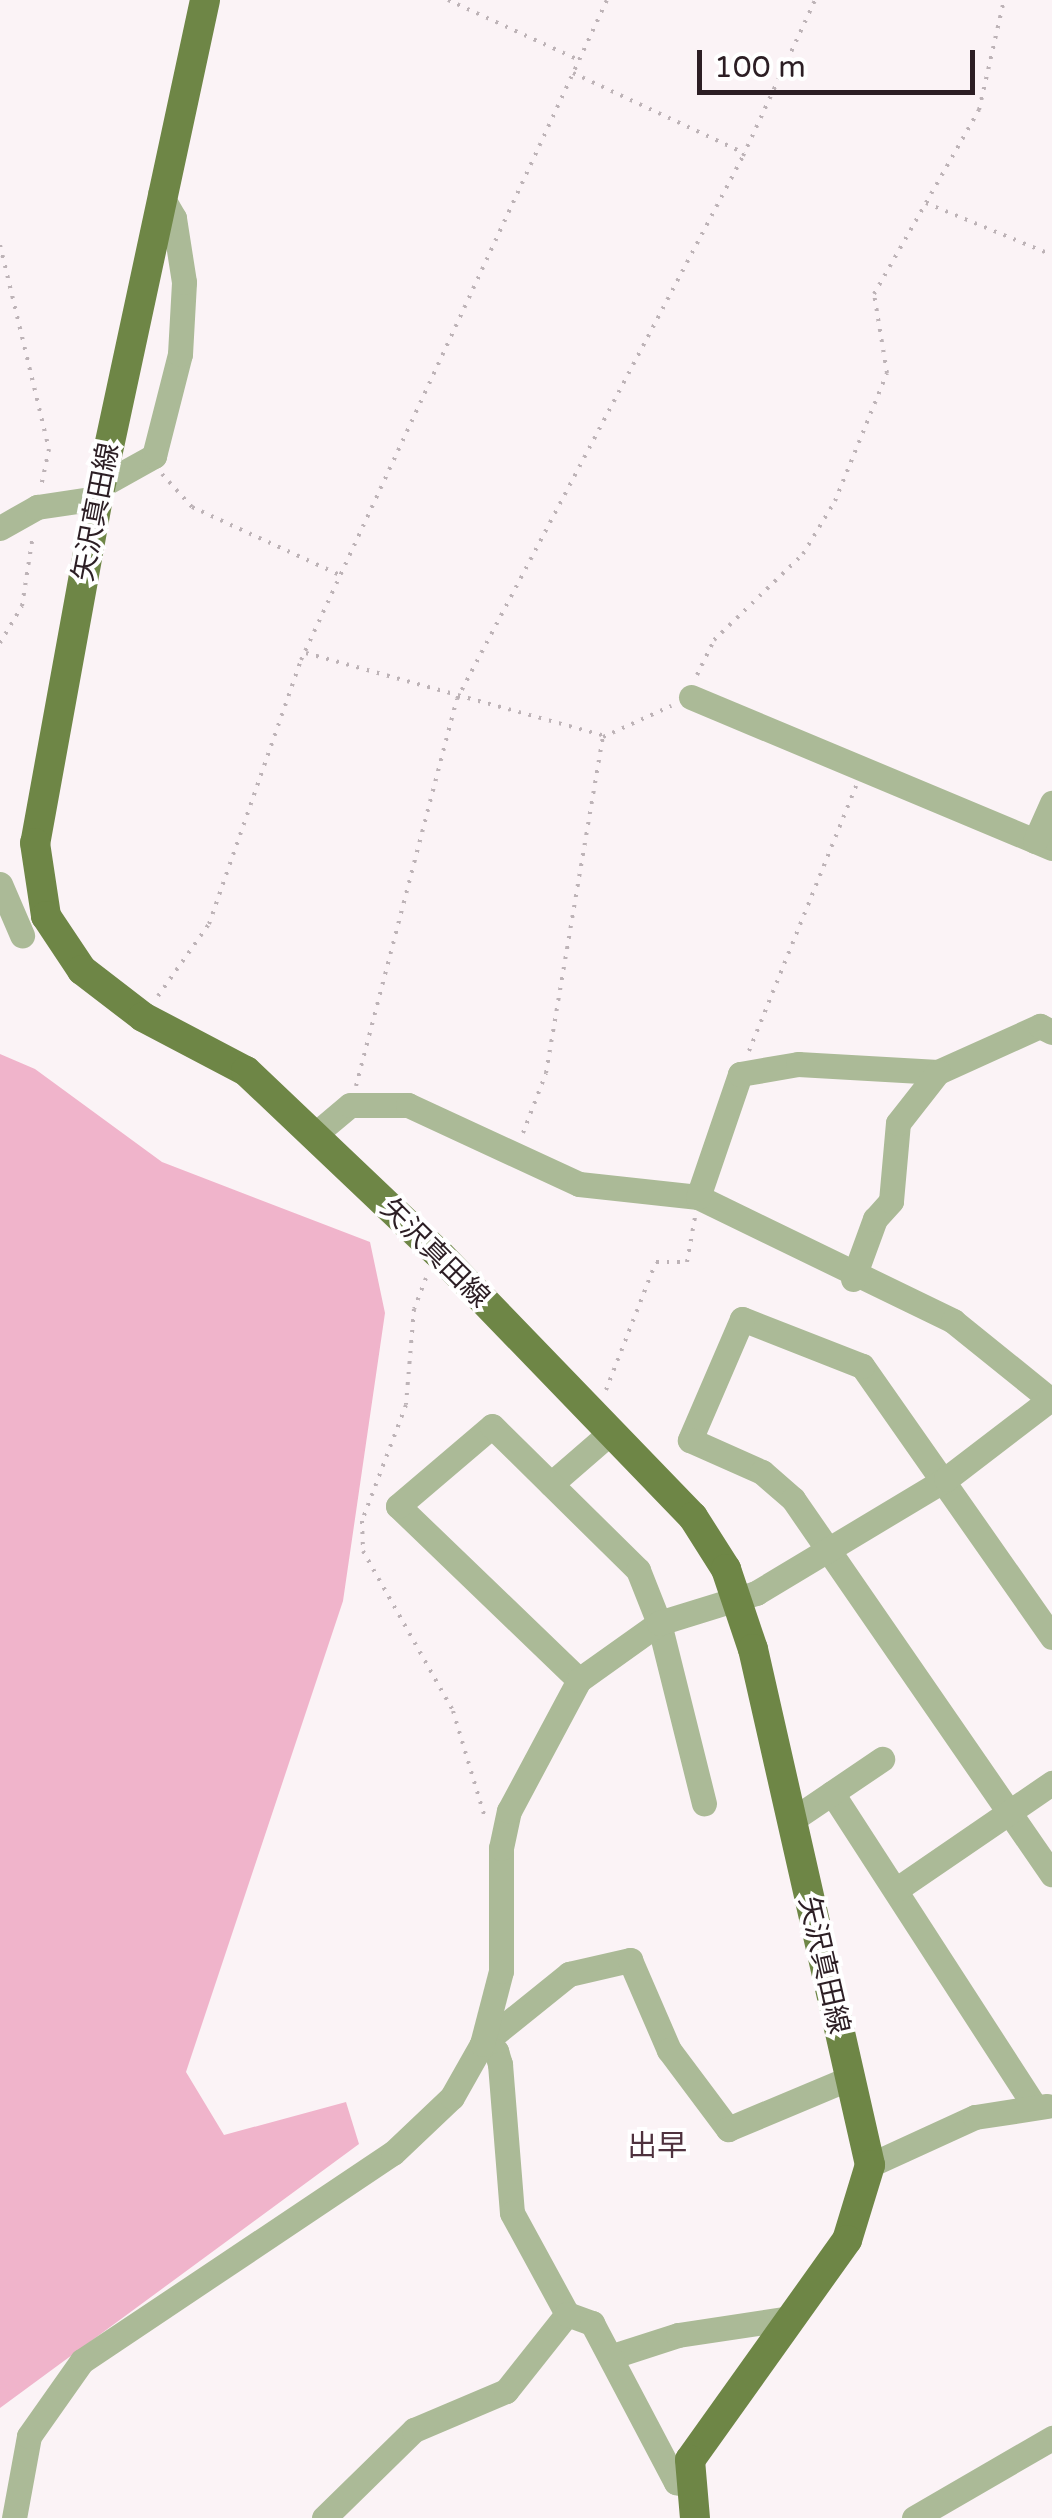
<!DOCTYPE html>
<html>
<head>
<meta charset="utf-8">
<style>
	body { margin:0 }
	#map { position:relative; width:1052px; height:2518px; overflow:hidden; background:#fbf3f6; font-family:"Varela Round","Noto Sans JP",sans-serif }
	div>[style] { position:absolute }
	.green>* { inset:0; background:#f0b4cb }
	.path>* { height:4px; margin-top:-2px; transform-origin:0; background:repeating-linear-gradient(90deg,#bdb3b7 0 2.5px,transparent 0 10.5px) }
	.minor>* { height:25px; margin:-12.5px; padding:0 12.5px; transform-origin:12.5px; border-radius:12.5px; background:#abba97 }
	.major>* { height:30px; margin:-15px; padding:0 15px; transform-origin:15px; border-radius:15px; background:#6e8646 }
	span { translate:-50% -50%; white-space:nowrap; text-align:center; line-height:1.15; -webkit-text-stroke:8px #fff; paint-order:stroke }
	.street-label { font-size:28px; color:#2c1e24 }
	.neighbourhood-label { font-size:30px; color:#4e313d }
	.scale { position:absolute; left:697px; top:50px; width:278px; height:45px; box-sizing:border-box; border:5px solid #2c1e24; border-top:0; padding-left:12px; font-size:30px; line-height:35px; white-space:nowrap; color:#2c1e24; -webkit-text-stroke:8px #fff; paint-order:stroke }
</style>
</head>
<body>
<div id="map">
	<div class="green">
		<i style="clip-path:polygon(0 1054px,35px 1069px,162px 1162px,370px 1242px,385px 1313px,343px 1601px,186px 2072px,224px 2135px,346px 2102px,359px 2144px,0 2408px)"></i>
	</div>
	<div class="path">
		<i style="left:448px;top:0;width:144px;rotate:24.6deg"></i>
		<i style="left:573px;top:73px;width:189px;rotate:25.1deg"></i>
		<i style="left:926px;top:203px;width:136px;rotate:22.4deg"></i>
		<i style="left:0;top:245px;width:210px;rotate:76.5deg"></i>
		<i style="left:49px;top:449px;width:38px;rotate:102deg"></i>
		<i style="left:162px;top:474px;width:45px;rotate:47.7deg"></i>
		<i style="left:192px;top:507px;width:163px;rotate:24.7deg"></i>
		<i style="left:0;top:643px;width:43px;rotate:-59.3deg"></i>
		<i style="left:22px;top:606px;width:72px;rotate:-81.2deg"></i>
		<i style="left:306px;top:653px;width:310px;rotate:15.5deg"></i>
		<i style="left:697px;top:675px;width:39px;rotate:-64deg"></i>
		<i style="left:714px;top:640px;width:124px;rotate:-44deg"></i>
		<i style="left:803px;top:554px;width:62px;rotate:-58.9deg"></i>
		<i style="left:835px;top:501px;width:138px;rotate:-67.9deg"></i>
		<i style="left:887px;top:373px;width:80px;rotate:-99.3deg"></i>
		<i style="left:874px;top:294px;width:212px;rotate:-60.3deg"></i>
		<i style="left:979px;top:110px;width:113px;rotate:-77.2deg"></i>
		<i style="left:158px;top:996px;width:88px;rotate:-54.7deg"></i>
		<i style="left:209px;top:924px;width:280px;rotate:-70.8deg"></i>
		<i style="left:301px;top:660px;width:727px;rotate:-65.13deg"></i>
		<i style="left:749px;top:1051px;width:286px;rotate:-68deg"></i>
		<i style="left:356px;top:1086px;width:400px;rotate:-75.4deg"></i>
		<i style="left:457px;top:699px;width:614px;rotate:-62.22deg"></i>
		<i style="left:743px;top:156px;width:172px;rotate:-65.2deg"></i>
		<i style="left:523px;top:1133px;width:64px;rotate:-69deg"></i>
		<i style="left:546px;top:1073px;width:341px;rotate:-80.4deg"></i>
		<i style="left:603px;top:737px;width:75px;rotate:-24.5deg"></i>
		<i style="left:426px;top:1278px;width:33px;rotate:111deg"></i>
		<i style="left:414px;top:1309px;width:96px;rotate:94.8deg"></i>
		<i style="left:406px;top:1405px;width:124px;rotate:110.8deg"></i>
		<i style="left:362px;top:1521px;width:30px;rotate:88deg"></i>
		<i style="left:363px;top:1551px;width:184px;rotate:60.6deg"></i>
		<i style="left:453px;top:1711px;width:112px;rotate:73.3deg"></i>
		<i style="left:606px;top:1390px;width:137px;rotate:-68.7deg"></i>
		<i style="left:656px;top:1262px;width:31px"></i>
		<i style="left:687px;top:1262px;width:46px;rotate:-79.9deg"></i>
	</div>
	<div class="minor">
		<i style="left:100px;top:486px;width:62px;rotate:-29.1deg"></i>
		<i style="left:154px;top:456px;width:105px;rotate:-75.7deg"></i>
		<i style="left:180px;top:354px;width:72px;rotate:-86.8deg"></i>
		<i style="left:184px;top:282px;width:65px;rotate:-98.9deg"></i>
		<i style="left:174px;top:218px;width:28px;rotate:-120deg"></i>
		<i style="left:0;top:528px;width:43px;rotate:-29.6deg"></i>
		<i style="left:37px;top:507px;width:62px;rotate:-8.4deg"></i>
		<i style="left:691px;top:697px;width:391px;rotate:22.7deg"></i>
		<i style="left:1035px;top:841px;width:42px;rotate:-65.9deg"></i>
		<i style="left:0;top:884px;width:56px;rotate:66.7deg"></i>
		<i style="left:313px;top:1136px;width:48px;rotate:-40deg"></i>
		<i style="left:350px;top:1105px;width:58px"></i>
		<i style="left:408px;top:1105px;width:188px;rotate:24.8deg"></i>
		<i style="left:579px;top:1184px;width:120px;rotate:6.2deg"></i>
		<i style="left:698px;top:1197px;width:284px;rotate:25.9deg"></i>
		<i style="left:953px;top:1321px;width:127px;rotate:38.9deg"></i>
		<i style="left:698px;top:1197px;width:130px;rotate:-71.1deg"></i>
		<i style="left:740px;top:1074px;width:59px;rotate:-9.8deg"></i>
		<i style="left:798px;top:1064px;width:140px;rotate:3.3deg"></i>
		<i style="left:938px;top:1072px;width:112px;rotate:-24.3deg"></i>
		<i style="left:1040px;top:1026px;width:13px;rotate:27deg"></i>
		<i style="left:853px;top:1279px;width:64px;rotate:-69.9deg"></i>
		<i style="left:875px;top:1219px;width:24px;rotate:-48deg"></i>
		<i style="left:891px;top:1201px;width:78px;rotate:-84.9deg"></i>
		<i style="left:898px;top:1123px;width:65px;rotate:-51.9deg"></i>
		<i style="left:551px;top:1484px;width:79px;rotate:-40.9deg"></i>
		<i style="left:1052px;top:1637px;width:331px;rotate:-125deg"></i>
		<i style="left:862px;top:1366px;width:129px;rotate:-158.6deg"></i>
		<i style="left:742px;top:1319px;width:132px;rotate:113.3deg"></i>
		<i style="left:690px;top:1440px;width:79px;rotate:24deg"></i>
		<i style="left:762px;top:1472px;width:41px;rotate:41.1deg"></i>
		<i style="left:793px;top:1499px;width:456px;rotate:55.4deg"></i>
		<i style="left:579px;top:1680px;width:251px;rotate:-136.1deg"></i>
		<i style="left:398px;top:1506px;width:123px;rotate:-40.4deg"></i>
		<i style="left:492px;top:1426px;width:205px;rotate:44.6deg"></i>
		<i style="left:638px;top:1570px;width:57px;rotate:68.4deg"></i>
		<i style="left:659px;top:1623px;width:186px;rotate:76deg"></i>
		<i style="left:832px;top:1793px;width:374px;rotate:57.1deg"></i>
		<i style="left:792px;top:1820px;width:109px;rotate:-34.1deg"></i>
		<i style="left:897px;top:1889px;width:188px;rotate:-34.4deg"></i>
		<i style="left:482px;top:2044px;width:112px;rotate:-38.8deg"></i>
		<i style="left:569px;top:1974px;width:63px;rotate:-12.9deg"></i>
		<i style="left:630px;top:1960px;width:98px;rotate:66.6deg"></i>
		<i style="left:669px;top:2050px;width:99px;rotate:53.2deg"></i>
		<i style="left:728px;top:2129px;width:132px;rotate:-22.7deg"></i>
		<i style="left:482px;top:2044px;width:16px;rotate:27deg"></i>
		<i style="left:496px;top:2051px;width:14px;rotate:73deg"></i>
		<i style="left:500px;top:2064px;width:149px;rotate:85.4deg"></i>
		<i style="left:512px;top:2213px;width:115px;rotate:61.4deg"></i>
		<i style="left:870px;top:2165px;width:115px;rotate:-24.6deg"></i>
		<i style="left:975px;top:2117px;width:73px;rotate:-8.7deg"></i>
		<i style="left:613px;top:2356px;width:68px;rotate:-17.9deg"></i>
		<i style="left:678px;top:2335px;width:113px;rotate:-8.6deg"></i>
		<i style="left:14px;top:2518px;width:83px;rotate:-79.6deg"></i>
		<i style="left:29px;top:2436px;width:92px;rotate:-54.8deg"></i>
		<i style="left:82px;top:2361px;width:374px;rotate:-33.8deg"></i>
		<i style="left:393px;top:2153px;width:81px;rotate:-43.5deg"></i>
		<i style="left:452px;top:2097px;width:61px;rotate:-60.5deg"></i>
		<i style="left:482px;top:2044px;width:75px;rotate:-75.4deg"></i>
		<i style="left:501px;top:1971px;width:123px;rotate:-90deg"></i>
		<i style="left:501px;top:1848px;width:38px;rotate:-78deg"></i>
		<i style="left:509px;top:1811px;width:149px;rotate:-61.9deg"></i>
		<i style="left:579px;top:1680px;width:98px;rotate:-35.5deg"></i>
		<i style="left:659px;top:1623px;width:102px;rotate:-17.2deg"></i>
		<i style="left:756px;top:1593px;width:222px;rotate:-31deg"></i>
		<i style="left:946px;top:1479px;width:133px;rotate:-37.4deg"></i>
		<i style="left:324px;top:2518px;width:126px;rotate:-44.4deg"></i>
		<i style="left:414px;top:2430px;width:100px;rotate:-23deg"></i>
		<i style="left:506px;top:2391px;width:98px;rotate:-51.6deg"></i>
		<i style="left:567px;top:2314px;width:27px;rotate:20deg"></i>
		<i style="left:592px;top:2323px;width:180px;rotate:62.2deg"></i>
		<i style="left:676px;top:2482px;width:11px;rotate:15deg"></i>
		<i style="left:914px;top:2518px;width:160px;rotate:-30.1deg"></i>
	</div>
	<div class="major">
		<i style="left:205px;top:0;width:509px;rotate:102.13deg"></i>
		<i style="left:98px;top:498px;width:351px;rotate:100.3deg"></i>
		<i style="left:35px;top:843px;width:74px;rotate:81.4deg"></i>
		<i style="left:46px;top:916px;width:65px;rotate:56.3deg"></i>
		<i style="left:82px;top:970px;width:77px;rotate:37.6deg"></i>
		<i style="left:143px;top:1017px;width:116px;rotate:27.7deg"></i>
		<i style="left:246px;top:1071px;width:263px;rotate:43.5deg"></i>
		<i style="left:437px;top:1252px;width:368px;rotate:46deg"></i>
		<i style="left:693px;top:1517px;width:62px;rotate:57.6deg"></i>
		<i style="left:726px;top:1569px;width:84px;rotate:71.4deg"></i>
		<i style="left:753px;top:1649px;width:529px;rotate:77.22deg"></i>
		<i style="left:870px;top:2165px;width:78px;rotate:107deg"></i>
		<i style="left:847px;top:2240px;width:270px;rotate:125.5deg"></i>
		<i style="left:690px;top:2460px;width:58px;rotate:85.1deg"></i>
	</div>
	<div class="street-label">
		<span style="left:96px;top:512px;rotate:-79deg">矢沢真田線</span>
		<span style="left:435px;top:1253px;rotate:45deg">矢沢真田線</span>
		<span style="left:824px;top:1965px;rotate:77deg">矢沢真田線</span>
	</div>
	<div class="neighbourhood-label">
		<span style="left:657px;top:2147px">出早</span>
	</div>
	<div class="scale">100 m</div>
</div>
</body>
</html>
